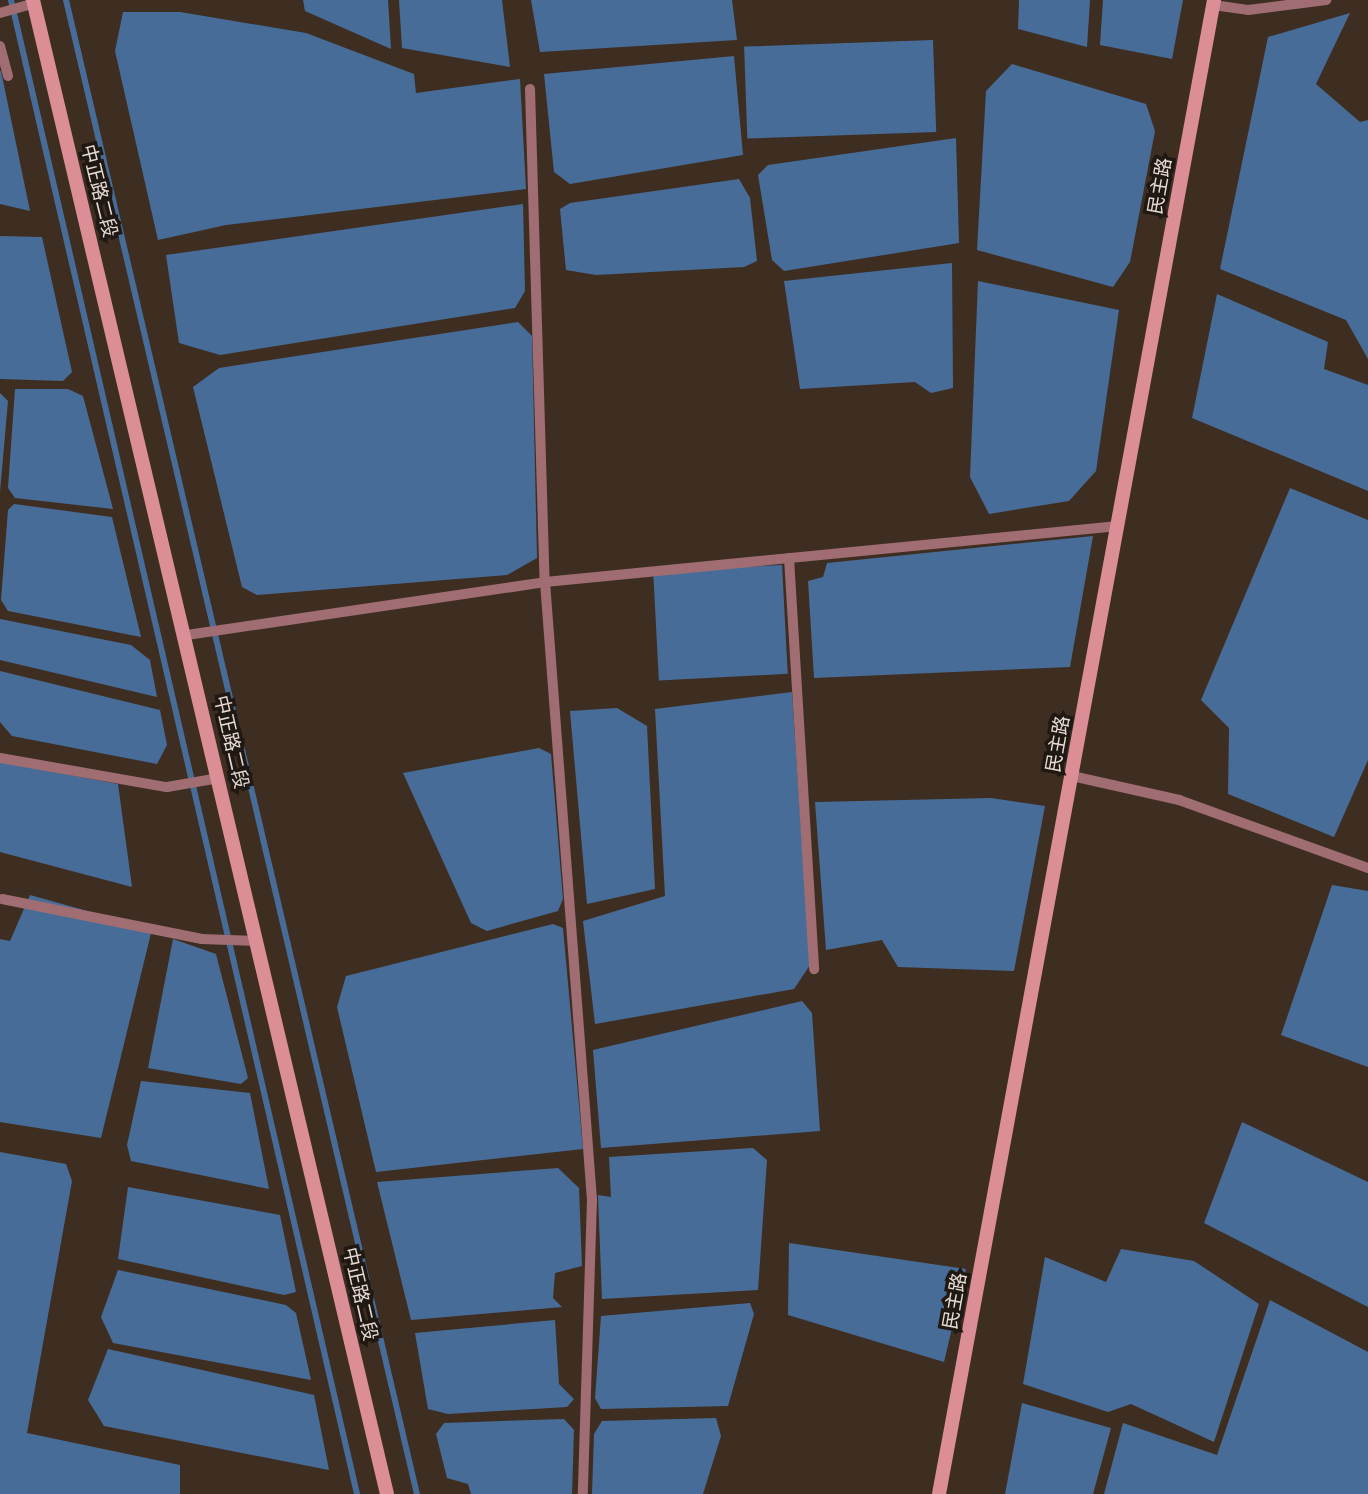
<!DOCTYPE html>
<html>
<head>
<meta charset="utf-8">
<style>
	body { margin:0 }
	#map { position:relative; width:1368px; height:1494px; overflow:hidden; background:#3e2e22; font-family:"Open Sans","Noto Sans TC",sans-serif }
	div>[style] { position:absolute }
	.water>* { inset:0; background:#486c98; transform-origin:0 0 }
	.stream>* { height:6px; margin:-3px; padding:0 3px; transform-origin:3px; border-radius:3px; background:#486c98 }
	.lane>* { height:10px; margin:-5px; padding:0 5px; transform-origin:5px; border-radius:5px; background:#9f6d72 }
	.secondary>* { height:14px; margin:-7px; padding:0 7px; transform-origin:7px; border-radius:7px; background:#dc8e96 }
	span { translate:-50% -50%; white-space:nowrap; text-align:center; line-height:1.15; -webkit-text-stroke:7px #1f1813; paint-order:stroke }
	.street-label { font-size:19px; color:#e6dbd4 }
</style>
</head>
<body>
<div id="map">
	<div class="water">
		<i style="clip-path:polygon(303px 0,388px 0,391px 49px,305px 11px)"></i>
		<i style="clip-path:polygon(399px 0,502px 0,510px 67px,402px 48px)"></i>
		<i style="clip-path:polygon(531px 0,732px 0,737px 40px,540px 52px)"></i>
		<i style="clip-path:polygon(1019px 0,1090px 0,1087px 47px,1018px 29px)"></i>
		<i style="clip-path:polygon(1103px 0,1183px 0,1172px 59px,1100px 45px)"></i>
		<i style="clip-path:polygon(123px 12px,180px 12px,306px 33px,414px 74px,416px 93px,520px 79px,526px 189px,226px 225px,158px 240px,115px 51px)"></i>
		<i style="clip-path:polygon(1350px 13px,1316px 84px,1360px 122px,1368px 120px,1368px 359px,1346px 320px,1220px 269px,1268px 37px)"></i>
		<i style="left:933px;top:40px;width:92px;height:189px;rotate:88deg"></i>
		<i style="clip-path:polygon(734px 56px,743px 155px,570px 184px,554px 172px,544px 74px)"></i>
		<i style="clip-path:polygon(1012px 64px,1146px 104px,1155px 131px,1130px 262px,1113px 287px,977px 250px,986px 91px)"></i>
		<i style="clip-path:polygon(0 71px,1px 71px,30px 211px,0 204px)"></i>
		<i style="clip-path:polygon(956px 138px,959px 243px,784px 271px,772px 260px,758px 175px,768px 165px)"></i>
		<i style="clip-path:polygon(739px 179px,750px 198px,757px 261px,744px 267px,596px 275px,566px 270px,560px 209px,570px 203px)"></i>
		<i style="clip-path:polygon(523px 204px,525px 291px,515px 308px,220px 355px,179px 343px,166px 255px)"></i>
		<i style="clip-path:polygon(0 236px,42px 237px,72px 372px,63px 381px,0 379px)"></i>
		<i style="clip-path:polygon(952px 263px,953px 388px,931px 393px,915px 382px,800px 389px,784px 281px)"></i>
		<i style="clip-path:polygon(978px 281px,1119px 310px,1096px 471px,1069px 501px,989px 514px,970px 477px)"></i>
		<i style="clip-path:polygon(1217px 294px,1328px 342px,1324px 369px,1368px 385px,1368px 491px,1192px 418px)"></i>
		<i style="clip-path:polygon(518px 322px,532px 336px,537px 558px,507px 575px,257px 595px,242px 587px,193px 387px,219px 368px)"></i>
		<i style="clip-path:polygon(15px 389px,68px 389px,83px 396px,113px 509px,15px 498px,8px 488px)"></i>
		<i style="clip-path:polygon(0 393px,8px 401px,0 492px)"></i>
		<i style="clip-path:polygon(1290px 488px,1368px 520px,1368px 760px,1334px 837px,1228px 794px,1229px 728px,1201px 700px)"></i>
		<i style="clip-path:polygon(14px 504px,112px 517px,141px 637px,8px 611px,1px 600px,8px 510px)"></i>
		<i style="clip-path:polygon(1093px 536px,1070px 667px,814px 678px,808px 581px,823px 577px,827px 563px)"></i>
		<i style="left:782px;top:565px;width:109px;height:129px;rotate:87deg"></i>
		<i style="clip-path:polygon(0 619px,131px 645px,150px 660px,157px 697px,0 660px)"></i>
		<i style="clip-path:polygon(0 671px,160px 710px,167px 745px,157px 764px,12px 736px,0 722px)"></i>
		<i style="clip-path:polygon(792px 692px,810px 965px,794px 989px,595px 1024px,583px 921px,665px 896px,655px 709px)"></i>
		<i style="clip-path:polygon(617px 708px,647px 726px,655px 889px,587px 904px,570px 711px)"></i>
		<i style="clip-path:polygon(539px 748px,551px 754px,563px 899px,558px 911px,487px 931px,471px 923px,403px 773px)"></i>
		<i style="clip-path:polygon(0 762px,118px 784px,132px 887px,0 852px)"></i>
		<i style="clip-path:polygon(991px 798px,1045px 806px,1014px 971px,898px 967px,882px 940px,826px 950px,815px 802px)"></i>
		<i style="clip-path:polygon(1332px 885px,1368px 891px,1368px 1067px,1281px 1035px)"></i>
		<i style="clip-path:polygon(30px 895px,152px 929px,101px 1138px,0 1122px,0 939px,10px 941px)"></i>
		<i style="clip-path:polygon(553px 924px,563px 928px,583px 1149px,376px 1172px,337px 1007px,346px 976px)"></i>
		<i style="clip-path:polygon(173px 939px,216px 954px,248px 1078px,241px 1084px,148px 1068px)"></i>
		<i style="clip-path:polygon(802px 1001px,812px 1013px,820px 1131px,601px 1148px,593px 1050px)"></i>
		<i style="clip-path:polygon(141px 1081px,250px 1093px,269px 1189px,131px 1161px,127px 1145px)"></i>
		<i style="clip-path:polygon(1242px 1122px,1368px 1182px,1368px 1307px,1204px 1223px)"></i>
		<i style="clip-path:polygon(753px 1148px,767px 1160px,758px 1290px,602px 1299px,598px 1195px,611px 1197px,609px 1157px)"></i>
		<i style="clip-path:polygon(0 1152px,66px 1164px,72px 1181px,27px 1433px,180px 1465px,180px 1494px,0 1494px)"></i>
		<i style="clip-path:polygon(558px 1168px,579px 1188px,582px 1266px,555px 1273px,553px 1298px,562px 1307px,411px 1320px,377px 1182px)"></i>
		<i style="clip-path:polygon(128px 1187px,280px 1215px,296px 1292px,284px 1295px,118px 1259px)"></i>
		<i style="clip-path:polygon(789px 1243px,966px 1269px,944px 1362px,788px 1315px)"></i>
		<i style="clip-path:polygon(1121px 1249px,1194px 1261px,1259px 1304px,1214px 1442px,1131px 1404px,1108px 1412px,1023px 1384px,1045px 1257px,1106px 1282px)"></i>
		<i style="clip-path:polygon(118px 1270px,286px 1305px,296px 1313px,311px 1380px,113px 1343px,101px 1317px)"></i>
		<i style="clip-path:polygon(1270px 1300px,1368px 1352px,1368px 1494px,1104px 1494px,1123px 1423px,1217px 1455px)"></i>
		<i style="clip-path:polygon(750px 1303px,754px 1314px,728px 1406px,601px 1409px,595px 1398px,601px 1316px)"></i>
		<i style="clip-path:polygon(555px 1320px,559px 1384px,574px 1399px,567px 1407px,448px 1414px,428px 1409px,415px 1333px)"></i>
		<i style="clip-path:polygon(108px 1349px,314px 1395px,329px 1470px,104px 1426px,88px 1400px)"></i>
		<i style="clip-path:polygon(1022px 1403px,1111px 1428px,1093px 1494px,1005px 1494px)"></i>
		<i style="clip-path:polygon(716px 1418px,721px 1436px,703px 1494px,592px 1494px,594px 1434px,602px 1421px)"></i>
		<i style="clip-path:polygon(564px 1419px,574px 1430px,572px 1494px,471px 1494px,468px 1484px,447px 1478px,436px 1434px,444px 1423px)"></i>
	</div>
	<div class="stream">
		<i style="left:11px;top:0;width:1534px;rotate:76.96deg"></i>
		<i style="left:66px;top:0;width:1535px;rotate:76.78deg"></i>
	</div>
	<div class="lane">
		<i style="left:1213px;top:5px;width:35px;rotate:8deg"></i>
		<i style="left:1248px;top:10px;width:79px;rotate:-7.3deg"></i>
		<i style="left:0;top:13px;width:35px;rotate:-16deg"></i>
		<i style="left:0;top:46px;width:31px;rotate:75deg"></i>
		<i style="left:530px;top:89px;width:493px;rotate:88.3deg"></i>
		<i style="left:545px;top:582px;width:620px;rotate:85.65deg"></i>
		<i style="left:592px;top:1200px;width:294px;rotate:91.8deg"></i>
		<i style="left:789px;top:558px;width:412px;rotate:86.5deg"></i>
		<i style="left:187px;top:635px;width:362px;rotate:-8.4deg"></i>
		<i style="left:545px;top:582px;width:576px;rotate:-5.58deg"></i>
		<i style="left:0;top:758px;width:169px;rotate:9.9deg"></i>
		<i style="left:167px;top:787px;width:53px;rotate:-9.8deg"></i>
		<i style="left:1072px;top:776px;width:110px;rotate:12.6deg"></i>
		<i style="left:1179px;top:800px;width:201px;rotate:19.8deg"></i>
		<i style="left:2px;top:899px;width:204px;rotate:11.3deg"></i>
		<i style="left:202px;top:939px;width:54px;rotate:2.1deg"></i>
	</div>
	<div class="secondary">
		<i style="left:33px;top:0;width:1535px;rotate:76.67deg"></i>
		<i style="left:939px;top:1494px;width:1519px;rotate:-79.57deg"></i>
	</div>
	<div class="street-label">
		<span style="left:1160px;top:186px;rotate:-80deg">民主路</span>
		<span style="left:99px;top:191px;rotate:76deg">中正路二段</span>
		<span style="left:231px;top:742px;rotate:77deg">中正路二段</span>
		<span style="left:1058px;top:744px;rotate:-80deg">民主路</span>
		<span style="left:360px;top:1294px;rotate:77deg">中正路二段</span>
		<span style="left:955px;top:1301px;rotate:-80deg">民主路</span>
	</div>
</div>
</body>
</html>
